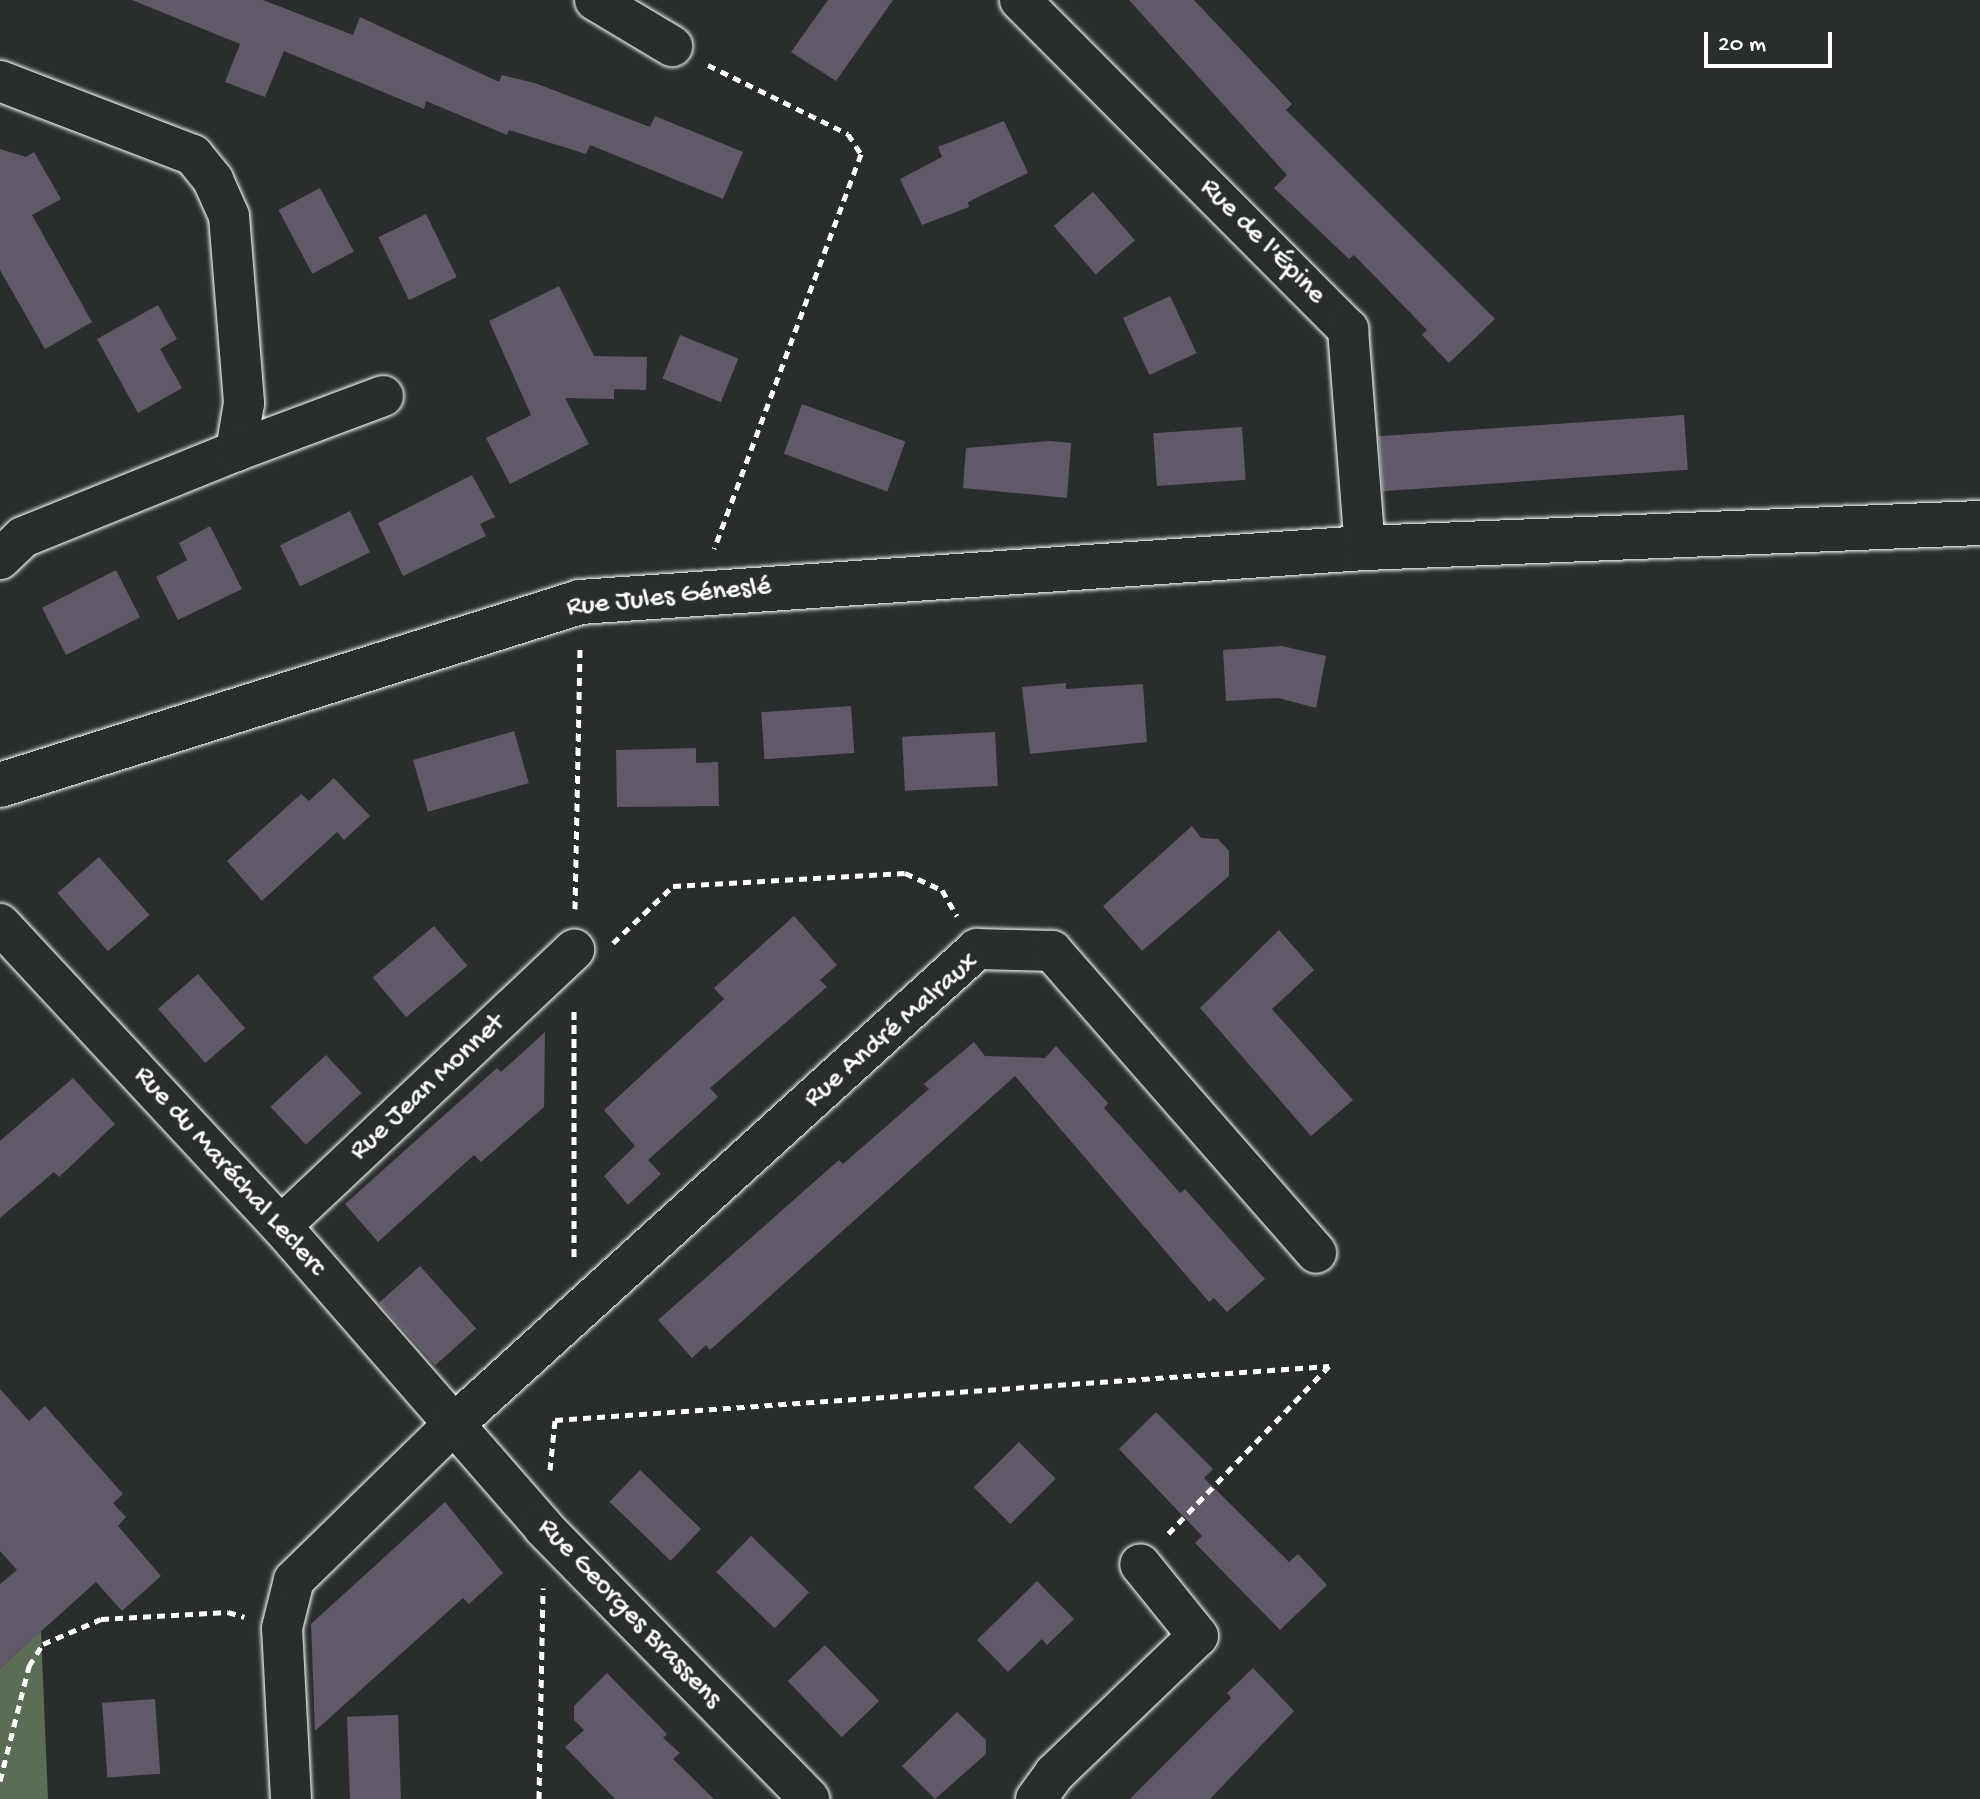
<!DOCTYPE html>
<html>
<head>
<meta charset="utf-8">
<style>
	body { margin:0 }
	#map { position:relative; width:1980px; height:1799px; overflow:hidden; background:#2a2d2e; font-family:"Gochi Hand",sans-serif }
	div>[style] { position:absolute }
	.green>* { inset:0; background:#5b6d57 }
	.building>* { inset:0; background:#615868; transform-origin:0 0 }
	.path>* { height:5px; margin-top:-2.5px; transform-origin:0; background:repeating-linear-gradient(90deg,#fff 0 8px,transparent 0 14px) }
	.roads { filter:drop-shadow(0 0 2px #fff) drop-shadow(0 0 2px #fff) }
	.street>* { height:40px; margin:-20px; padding:0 20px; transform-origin:20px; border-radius:20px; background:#2a2d2e }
	.secondary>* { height:44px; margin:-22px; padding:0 22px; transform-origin:22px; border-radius:22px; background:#2a2d2e }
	span { translate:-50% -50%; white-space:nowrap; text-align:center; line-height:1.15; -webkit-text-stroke:6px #2a2d2e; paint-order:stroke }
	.street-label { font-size:28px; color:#fff }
	.scale { position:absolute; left:1704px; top:32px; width:128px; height:36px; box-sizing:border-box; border:4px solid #fff; border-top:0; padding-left:10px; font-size:24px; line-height:28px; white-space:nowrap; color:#fff; -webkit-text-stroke:6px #2a2d2e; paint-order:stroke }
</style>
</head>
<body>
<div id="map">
	<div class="green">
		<i style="clip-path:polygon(41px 1631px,48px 1799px,0 1799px,0 1668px)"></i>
	</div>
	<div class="building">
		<i style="clip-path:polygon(132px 0,263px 0,353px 35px,360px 17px,499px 82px,502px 75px,535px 83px,650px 127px,655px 116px,743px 152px,723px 199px,590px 145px,586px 154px,509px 130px,507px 135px,426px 101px,424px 109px,284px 51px,265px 97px,225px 82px,240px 44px)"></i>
		<i style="clip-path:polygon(828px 0,893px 0,836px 81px,791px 52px)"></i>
		<i style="clip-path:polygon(1129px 0,1194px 0,1292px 104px,1286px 110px,1495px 319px,1449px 363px,1422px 335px,1427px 330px,1354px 255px,1349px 259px,1274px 188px,1287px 175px)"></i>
		<i style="clip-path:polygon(1004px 121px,1028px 173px,968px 202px,969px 207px,922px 225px,900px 179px,942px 157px,938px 147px)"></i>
		<i style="clip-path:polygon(0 149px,26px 157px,34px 152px,61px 199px,32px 215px,92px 322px,45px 349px,0 270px)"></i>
		<i style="left:320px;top:188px;width:72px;height:47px;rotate:62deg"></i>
		<i style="left:1093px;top:192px;width:64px;height:52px;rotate:49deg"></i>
		<i style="left:426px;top:214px;width:70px;height:53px;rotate:64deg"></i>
		<i style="clip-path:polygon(559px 286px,594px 356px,647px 357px,646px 390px,614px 389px,614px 399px,565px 398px,589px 444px,510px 484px,486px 438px,531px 415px,489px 321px)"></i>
		<i style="left:1170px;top:296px;width:63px;height:52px;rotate:65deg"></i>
		<i style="clip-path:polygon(158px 305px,177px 339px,160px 349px,182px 388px,138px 413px,97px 339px)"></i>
		<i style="left:680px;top:335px;width:63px;height:47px;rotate:22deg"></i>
		<i style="left:802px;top:404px;width:110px;height:53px;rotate:20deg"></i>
		<i style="left:1684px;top:415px;width:55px;height:306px;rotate:86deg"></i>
		<i style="left:1242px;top:427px;width:53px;height:89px;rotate:86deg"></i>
		<i style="clip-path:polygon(1050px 441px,1071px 443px,1067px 498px,963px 488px,966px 448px)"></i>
		<i style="clip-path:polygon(472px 475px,495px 517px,480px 524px,486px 536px,403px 576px,378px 523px)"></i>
		<i style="left:350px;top:511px;width:46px;height:78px;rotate:64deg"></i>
		<i style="clip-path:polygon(210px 526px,242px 589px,178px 620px,156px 577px,187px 560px,179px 543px)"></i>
		<i style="left:116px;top:570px;width:53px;height:83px;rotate:63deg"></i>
		<i style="clip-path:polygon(1282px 646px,1326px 656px,1316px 708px,1278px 698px,1226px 701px,1223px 650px)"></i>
		<i style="clip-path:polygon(1066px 683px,1066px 689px,1143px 684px,1147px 742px,1030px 754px,1022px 687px)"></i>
		<i style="left:851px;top:706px;width:47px;height:90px;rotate:86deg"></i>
		<i style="left:514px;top:731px;width:54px;height:105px;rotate:74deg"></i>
		<i style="left:995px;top:732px;width:54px;height:93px;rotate:87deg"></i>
		<i style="clip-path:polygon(696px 748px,696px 763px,718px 762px,719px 806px,617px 807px,616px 750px)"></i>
		<i style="clip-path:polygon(334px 778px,370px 816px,344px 840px,337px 832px,262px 901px,227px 861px,301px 794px,309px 801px)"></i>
		<i style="clip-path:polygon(1192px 826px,1201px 838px,1218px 839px,1229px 851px,1229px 876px,1142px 951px,1103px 906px)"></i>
		<i style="left:99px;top:857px;width:77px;height:55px;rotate:49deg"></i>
		<i style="clip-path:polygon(794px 916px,837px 965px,820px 980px,827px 987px,710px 1088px,718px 1097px,648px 1160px,661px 1174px,628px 1205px,604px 1176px,635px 1146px,604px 1110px,724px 999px,714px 988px)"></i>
		<i style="left:434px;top:926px;width:52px;height:80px;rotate:50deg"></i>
		<i style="clip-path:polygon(1279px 930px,1314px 970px,1272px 1009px,1353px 1100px,1311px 1136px,1200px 1008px)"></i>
		<i style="left:198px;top:974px;width:72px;height:53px;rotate:49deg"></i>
		<i style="clip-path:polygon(545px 1032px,544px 1107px,481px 1162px,474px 1155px,378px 1242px,345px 1204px,497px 1068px,501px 1072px)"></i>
		<i style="clip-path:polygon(974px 1042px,985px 1056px,1045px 1058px,1056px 1046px,1108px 1103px,1104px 1108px,1132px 1139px,1180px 1193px,1185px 1189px,1265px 1279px,1227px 1312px,1214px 1298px,1209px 1302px,1015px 1076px,710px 1350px,706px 1345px,692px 1358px,658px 1320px,839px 1160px,843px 1164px,929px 1089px,924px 1084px)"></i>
		<i style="left:326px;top:1055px;width:52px;height:76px;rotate:47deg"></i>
		<i style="clip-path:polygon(73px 1078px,115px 1124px,59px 1177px,54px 1172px,0 1218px,0 1141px)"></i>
		<i style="left:420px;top:1266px;width:84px;height:55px;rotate:48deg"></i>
		<i style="clip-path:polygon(0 1389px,29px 1421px,45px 1406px,123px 1494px,113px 1503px,126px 1517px,118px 1526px,161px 1576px,122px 1611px,96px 1582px,0 1668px,0 1584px,17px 1570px,0 1551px)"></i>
		<i style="clip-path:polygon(1156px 1412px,1213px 1469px,1204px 1478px,1289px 1562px,1298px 1554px,1327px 1585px,1280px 1630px,1195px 1543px,1202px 1536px,1119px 1449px)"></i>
		<i style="left:1019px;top:1442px;width:52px;height:64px;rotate:45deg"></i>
		<i style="left:640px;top:1470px;width:85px;height:44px;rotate:44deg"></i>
		<i style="clip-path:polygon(445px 1502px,503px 1573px,469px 1604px,463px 1598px,315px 1731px,311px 1624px)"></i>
		<i style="left:751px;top:1536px;width:81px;height:50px;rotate:44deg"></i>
		<i style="clip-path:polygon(1037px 1581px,1074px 1619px,1047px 1645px,1042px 1639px,1008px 1672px,977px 1640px)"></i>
		<i style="left:825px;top:1645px;width:78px;height:52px;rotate:46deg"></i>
		<i style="clip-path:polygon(1253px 1668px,1294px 1711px,1210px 1799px,1130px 1799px,1231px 1698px,1227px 1693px)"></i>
		<i style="clip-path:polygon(607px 1673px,667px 1734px,663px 1738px,680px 1753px,673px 1759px,714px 1799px,615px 1799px,565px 1747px,584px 1730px,574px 1720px,574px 1706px)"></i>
		<i style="left:155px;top:1699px;width:75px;height:53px;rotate:86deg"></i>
		<i style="clip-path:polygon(957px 1712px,986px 1740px,986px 1754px,935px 1799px,902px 1766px)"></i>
		<i style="left:398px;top:1715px;width:84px;height:51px;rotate:88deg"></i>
	</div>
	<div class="path">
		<i style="left:708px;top:65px;width:156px;rotate:26.2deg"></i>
		<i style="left:848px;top:134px;width:24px;rotate:57deg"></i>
		<i style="left:861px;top:154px;width:421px;rotate:110.4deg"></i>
		<i style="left:575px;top:909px;width:262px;rotate:-88.9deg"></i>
		<i style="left:613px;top:943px;width:83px;rotate:-43.5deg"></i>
		<i style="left:673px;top:886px;width:232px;rotate:-3.2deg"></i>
		<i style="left:905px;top:873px;width:41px;rotate:24.7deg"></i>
		<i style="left:942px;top:890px;width:30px;rotate:60deg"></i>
		<i style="left:574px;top:1257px;width:250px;rotate:-90deg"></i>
		<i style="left:550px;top:1470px;width:50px;rotate:-84.3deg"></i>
		<i style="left:555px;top:1420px;width:776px;rotate:-3.99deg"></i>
		<i style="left:1329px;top:1366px;width:233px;rotate:133.8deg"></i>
		<i style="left:0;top:1781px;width:119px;rotate:-75.8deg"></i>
		<i style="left:29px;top:1666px;width:26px;rotate:-58deg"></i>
		<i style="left:43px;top:1644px;width:63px;rotate:-23.3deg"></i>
		<i style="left:101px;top:1619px;width:127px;rotate:-3.2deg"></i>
		<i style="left:228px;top:1612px;width:17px;rotate:17deg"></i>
		<i style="left:539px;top:1799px;width:211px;rotate:-88.9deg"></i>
	</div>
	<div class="roads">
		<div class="street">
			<i style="left:595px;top:0;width:90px;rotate:30.9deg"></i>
			<i style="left:1020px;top:0;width:465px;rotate:45.1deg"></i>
			<i style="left:1348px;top:329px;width:220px;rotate:85.6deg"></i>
			<i style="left:0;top:81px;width:207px;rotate:21deg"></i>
			<i style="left:193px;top:155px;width:32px;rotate:51deg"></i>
			<i style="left:213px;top:180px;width:39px;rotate:66deg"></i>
			<i style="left:229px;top:216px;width:188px;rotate:85.4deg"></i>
			<i style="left:244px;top:403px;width:49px;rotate:99.5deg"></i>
			<i style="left:236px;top:451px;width:230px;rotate:158deg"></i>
			<i style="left:23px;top:537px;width:32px;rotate:136deg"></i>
			<i style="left:236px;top:451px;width:157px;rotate:-20.5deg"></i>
			<i style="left:0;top:924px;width:413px;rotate:47.1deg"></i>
			<i style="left:281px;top:1226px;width:400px;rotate:48.9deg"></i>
			<i style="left:544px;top:1528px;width:379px;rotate:45.6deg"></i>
			<i style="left:281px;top:1226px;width:403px;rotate:-43.3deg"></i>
			<i style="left:291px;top:1799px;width:171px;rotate:-93deg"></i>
			<i style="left:282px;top:1628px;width:49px;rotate:-76deg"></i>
			<i style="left:294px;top:1580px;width:219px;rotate:-44.3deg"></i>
			<i style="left:451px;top:1427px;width:711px;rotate:-42.26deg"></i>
			<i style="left:977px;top:949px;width:75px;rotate:1.5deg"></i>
			<i style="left:1052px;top:951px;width:401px;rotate:48.8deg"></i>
			<i style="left:1036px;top:1799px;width:31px;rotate:-54deg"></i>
			<i style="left:1054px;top:1774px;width:199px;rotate:-43.8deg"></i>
			<i style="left:1198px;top:1636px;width:92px;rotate:-128.9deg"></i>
		</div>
		<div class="secondary">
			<i style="left:0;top:785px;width:608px;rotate:-17.51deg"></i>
			<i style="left:580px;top:602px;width:787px;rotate:-3.94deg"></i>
			<i style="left:1365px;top:548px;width:616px;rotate:-2.33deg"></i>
		</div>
	</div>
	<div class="street-label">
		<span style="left:1262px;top:242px;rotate:45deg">Rue de l'Épine</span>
		<span style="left:669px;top:598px;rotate:-6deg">Rue Jules Géneslé</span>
		<span style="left:892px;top:1031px;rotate:-41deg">Rue André Malraux</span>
		<span style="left:428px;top:1088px;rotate:-43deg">Rue Jean Monnet</span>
		<span style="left:229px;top:1172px;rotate:48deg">Rue du Maréchal Leclerc</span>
		<span style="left:629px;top:1614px;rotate:46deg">Rue Georges Brassens</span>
	</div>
	<div class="scale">20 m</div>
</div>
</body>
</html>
